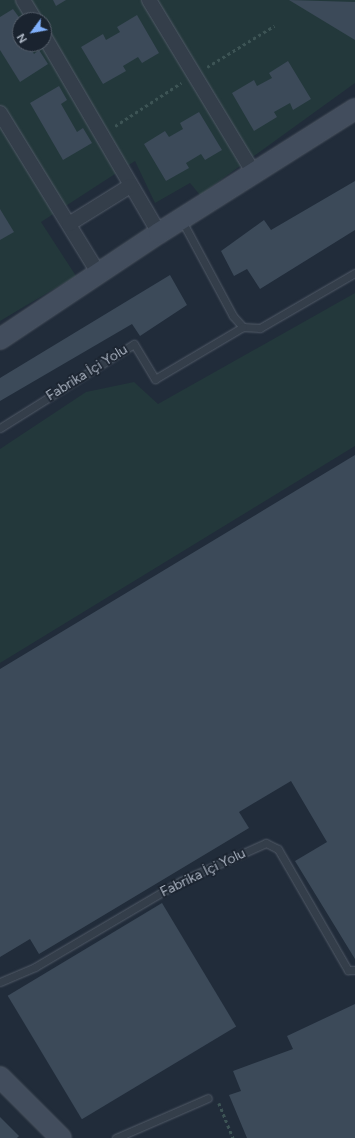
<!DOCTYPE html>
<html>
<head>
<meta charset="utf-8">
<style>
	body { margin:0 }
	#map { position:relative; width:355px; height:1138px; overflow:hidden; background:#212c3a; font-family:Figtree,sans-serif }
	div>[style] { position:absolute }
	.green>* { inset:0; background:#23383b }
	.building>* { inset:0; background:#3c4a59; transform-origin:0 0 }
	.path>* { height:2.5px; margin-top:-1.25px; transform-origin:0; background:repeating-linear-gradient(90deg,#3d5455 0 3px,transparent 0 6px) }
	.roads { filter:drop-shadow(0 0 1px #525b68) drop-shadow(0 0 1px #525b68) }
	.lane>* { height:7px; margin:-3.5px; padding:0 3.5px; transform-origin:3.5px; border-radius:3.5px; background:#343e4a }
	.street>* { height:14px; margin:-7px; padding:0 7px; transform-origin:7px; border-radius:7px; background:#343e4a }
	.secondary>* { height:20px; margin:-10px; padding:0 10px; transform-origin:10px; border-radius:10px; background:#424d5d }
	span { translate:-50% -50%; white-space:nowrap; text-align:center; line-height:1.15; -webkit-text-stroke:3.5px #1a232f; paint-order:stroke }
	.street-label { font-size:14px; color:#afb8c6 }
	.north { position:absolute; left:12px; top:12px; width:40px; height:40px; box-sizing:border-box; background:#1a232f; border:1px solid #565f6b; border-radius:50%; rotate:238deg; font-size:11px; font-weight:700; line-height:16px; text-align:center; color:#afb8c6 }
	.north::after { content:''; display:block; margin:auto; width:14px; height:18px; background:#80b0fb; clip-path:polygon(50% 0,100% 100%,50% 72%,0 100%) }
</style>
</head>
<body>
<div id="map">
	<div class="green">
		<i style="clip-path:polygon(evenodd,0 0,355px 0,355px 83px,200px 195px,190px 183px,155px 203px,135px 161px,41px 222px,76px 276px,0 321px,0 0,20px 20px,44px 20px,44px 44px,20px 44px,20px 20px)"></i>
		<i style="clip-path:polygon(355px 293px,355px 446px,0 663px,0 449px,86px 392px,134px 382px,158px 404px)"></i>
	</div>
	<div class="building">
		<i style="clip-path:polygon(53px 0,66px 0,56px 6px)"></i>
		<i style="clip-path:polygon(289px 0,355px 2px,355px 40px)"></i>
		<i style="clip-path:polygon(13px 9px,21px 20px,16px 26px,20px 44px,28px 44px,34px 54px,39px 50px,48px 64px,20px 82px,0 50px,0 17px)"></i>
		<i style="clip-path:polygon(137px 15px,159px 53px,142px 63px,138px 57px,123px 66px,126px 71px,103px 84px,81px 47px,103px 34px,106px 40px,120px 32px,117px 27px)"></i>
		<i style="clip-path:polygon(288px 61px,311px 99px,293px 110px,290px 103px,274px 112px,277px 117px,254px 131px,232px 93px,254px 80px,257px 86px,272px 78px,269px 73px)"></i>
		<i style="clip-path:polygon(59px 86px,67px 100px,61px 104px,77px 132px,83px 128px,92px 143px,63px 160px,30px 103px)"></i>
		<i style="clip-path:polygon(199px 112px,222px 150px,205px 160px,201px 154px,186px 163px,189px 168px,166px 181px,144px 144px,165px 131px,169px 137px,183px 129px,180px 123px)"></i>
		<i style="clip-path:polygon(355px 181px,355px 230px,260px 289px,247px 269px,234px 276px,221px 251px,264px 220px,271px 230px)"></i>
		<i style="clip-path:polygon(0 209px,14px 232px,0 240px)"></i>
		<i style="clip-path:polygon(170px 275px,187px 305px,140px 336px,132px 324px,0 401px,0 378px)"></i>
		<i style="clip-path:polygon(355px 455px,355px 959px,295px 861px,327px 842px,291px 781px,239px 812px,249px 828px,39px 954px,30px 939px,0 957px,0 669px)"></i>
		<i style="left:162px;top:903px;width:144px;height:180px;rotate:59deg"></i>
		<i style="clip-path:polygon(355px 1004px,355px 1138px,247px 1138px,229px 1095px,241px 1091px,233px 1071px,293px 1049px,287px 1036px)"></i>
		<i style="clip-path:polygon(0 1117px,19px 1136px,17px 1138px,0 1138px)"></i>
	</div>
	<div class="path">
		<i style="left:207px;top:67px;width:79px;rotate:-31.5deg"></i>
		<i style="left:115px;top:126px;width:79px;rotate:-33.1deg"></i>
		<i style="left:219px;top:1103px;width:38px;rotate:68deg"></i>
	</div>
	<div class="roads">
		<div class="lane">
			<i style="left:181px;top:219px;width:110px;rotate:61.8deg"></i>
			<i style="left:233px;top:316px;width:15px;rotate:48deg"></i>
			<i style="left:243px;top:327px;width:17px;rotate:3deg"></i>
			<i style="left:260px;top:328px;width:110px;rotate:-30.1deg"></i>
			<i style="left:0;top:428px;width:158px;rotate:-32.1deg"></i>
			<i style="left:134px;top:344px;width:41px;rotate:59deg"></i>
			<i style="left:155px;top:379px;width:102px;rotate:-30.6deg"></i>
			<i style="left:0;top:982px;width:38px;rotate:-23deg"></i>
			<i style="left:35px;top:967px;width:169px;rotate:-30.5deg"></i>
			<i style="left:181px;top:881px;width:93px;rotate:-24.1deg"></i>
			<i style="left:266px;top:843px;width:13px;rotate:27deg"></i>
			<i style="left:278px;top:849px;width:140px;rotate:60deg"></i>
			<i style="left:348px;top:970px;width:7px"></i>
			<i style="left:116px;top:1138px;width:100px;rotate:-23.5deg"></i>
		</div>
		<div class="street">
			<i style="left:23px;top:0;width:23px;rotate:59deg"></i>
			<i style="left:149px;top:0;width:205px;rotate:58.8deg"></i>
			<i style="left:44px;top:36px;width:228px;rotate:59.7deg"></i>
			<i style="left:0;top:113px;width:189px;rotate:58.4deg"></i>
			<i style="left:69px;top:224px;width:72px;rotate:-31.9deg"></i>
		</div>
		<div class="secondary">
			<i style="left:0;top:339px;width:191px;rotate:-33.7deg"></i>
			<i style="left:159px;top:233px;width:232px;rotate:-32.3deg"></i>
			<i style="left:0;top:1077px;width:86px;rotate:45deg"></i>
		</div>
	</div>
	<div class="street-label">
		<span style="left:87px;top:373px;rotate:-32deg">Fabrika İçi Yolu</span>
		<span style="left:203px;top:873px;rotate:-26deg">Fabrika İçi Yolu</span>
	</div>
	<div class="north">N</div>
</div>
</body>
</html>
